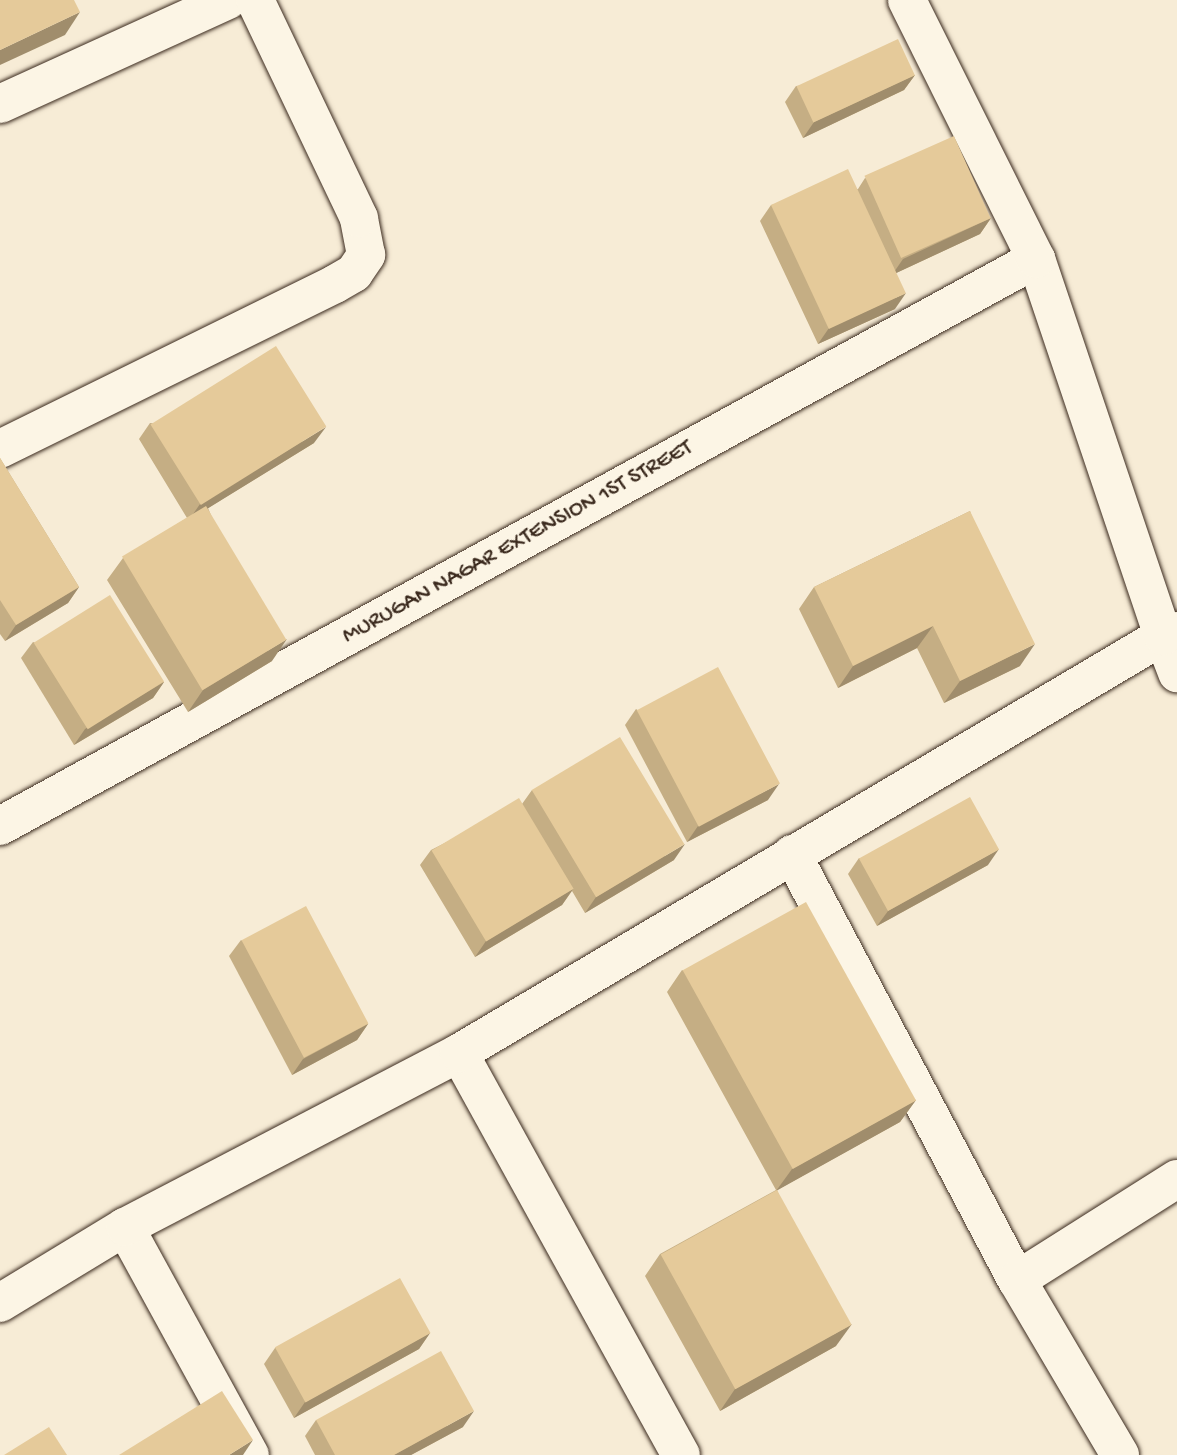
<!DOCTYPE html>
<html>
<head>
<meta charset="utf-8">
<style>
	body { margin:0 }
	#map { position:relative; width:1177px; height:1455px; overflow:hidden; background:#f7ecd6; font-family:"Gochi Hand",sans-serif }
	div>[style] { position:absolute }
	.roads { filter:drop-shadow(0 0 2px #3b2a1e) drop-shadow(0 0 2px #3b2a1e) }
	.minor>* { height:38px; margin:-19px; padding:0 19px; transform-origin:19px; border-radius:19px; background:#fcf5e5 }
	.wall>* { inset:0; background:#c5ae84 }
	.shaded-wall>* { inset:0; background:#a08d6c }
	.building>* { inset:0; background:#e5ca9a; transform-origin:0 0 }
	span { translate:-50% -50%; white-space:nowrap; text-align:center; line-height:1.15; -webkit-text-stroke:6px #fcf5e5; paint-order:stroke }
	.street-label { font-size:23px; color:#3b2a1e }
</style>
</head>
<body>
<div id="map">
	<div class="roads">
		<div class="minor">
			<i style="left:0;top:104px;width:251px;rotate:-24.5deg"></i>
			<i style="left:0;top:449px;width:373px;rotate:-26.2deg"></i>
			<i style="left:335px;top:284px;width:22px;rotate:-30deg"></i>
			<i style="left:354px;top:273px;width:22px;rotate:-56deg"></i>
			<i style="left:366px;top:255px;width:38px;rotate:-101deg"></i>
			<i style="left:359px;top:218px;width:242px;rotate:-115.5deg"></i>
			<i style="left:1177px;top:631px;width:15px;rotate:160deg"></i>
			<i style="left:1163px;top:636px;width:40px;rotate:69deg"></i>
			<i style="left:0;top:826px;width:1181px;rotate:-28.69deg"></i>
			<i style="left:792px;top:854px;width:482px;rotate:62.2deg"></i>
			<i style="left:1017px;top:1280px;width:203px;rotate:59.5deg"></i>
			<i style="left:459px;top:1053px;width:459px;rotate:61.1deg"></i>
			<i style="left:125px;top:1227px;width:260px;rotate:61.3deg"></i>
			<i style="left:1017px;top:1280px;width:189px;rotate:-32.3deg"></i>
			<i style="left:0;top:1303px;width:146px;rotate:-31.3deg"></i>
			<i style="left:125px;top:1227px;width:377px;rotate:-27.5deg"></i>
			<i style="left:459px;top:1053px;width:818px;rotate:-30.64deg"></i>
			<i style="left:1163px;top:636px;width:398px;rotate:-108.6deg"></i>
			<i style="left:1036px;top:259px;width:289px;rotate:-116.5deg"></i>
		</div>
	</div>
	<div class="wall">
		<i style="clip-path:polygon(915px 75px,904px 90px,803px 138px,785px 102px,796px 86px)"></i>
		<i style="clip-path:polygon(865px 178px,991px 218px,980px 234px,896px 273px,895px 309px,818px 344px,760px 221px,771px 205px,858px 189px)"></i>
		<i style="clip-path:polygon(150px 423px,314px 443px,208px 508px,272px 661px,188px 712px,107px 580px,123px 558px,187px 518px,139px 439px)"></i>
		<i style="clip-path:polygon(0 458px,79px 587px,68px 603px,5px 641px,0 634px)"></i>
		<i style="clip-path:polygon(970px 511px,1020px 666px,944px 703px,917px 648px,838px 688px,799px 609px,814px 587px)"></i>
		<i style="clip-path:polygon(33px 642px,164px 682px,153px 698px,74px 745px,21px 658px)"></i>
		<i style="clip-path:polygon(636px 709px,768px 800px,687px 842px,625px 725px)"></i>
		<i style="clip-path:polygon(532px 790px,674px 860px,585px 913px,572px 891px,562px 905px,475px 957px,420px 865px,431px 850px,522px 804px)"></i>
		<i style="clip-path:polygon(859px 858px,988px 865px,877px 926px,848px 874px)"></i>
		<i style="clip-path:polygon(241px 940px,368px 1024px,357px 1040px,292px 1075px,229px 956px)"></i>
		<i style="clip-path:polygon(682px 970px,916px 1100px,900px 1122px,777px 1190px,836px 1346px,720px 1411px,645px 1276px,660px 1254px,776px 1190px,667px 992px)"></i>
		<i style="clip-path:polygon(430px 1333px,419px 1349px,294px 1418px,264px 1364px,275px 1348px)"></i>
		<i style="clip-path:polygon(316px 1420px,463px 1427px,411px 1455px,315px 1455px,305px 1436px)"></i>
	</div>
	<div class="shaded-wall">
		<i style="clip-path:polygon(80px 12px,65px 35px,0 65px,0 50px)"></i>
		<i style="clip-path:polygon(915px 75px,904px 90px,803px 138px,814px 122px)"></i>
		<i style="clip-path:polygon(991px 218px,980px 234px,892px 275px,903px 259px)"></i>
		<i style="clip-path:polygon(906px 293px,895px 309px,818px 344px,829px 328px)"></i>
		<i style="clip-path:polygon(326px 427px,314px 443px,189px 520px,200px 504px)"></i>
		<i style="clip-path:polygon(79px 587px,68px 603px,5px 641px,16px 625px)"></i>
		<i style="clip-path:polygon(933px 626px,917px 648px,838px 688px,853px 666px)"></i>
		<i style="clip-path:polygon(287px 639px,272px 661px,188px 712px,203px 690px)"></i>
		<i style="clip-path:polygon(1035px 644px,1020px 666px,944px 703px,960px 681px)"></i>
		<i style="clip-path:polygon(164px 682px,153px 698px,74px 745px,85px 729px)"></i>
		<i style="clip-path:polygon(779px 784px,768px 800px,687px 842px,698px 826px)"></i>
		<i style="clip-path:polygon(685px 844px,674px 860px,585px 913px,596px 897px)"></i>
		<i style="clip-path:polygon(999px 849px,988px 865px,877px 926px,888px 911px)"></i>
		<i style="clip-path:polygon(573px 889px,562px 905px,475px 957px,486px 941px)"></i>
		<i style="clip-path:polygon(368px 1024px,357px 1040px,292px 1075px,303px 1059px)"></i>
		<i style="clip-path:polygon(916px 1100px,900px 1122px,776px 1191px,792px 1169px)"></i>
		<i style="clip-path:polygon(852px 1324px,836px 1346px,720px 1411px,735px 1389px)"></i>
		<i style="clip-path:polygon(430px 1333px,419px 1349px,294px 1418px,305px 1402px)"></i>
		<i style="clip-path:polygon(474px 1411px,463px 1427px,411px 1455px,394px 1455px)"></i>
		<i style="clip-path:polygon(253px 1440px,243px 1455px,229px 1455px)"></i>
	</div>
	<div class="building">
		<i style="clip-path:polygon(0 0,74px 0,80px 12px,0 50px)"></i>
		<i style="left:898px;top:39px;width:40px;height:112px;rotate:65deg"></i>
		<i style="left:954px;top:136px;width:90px;height:98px;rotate:66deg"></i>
		<i style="left:848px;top:169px;width:137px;height:85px;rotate:65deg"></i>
		<i style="left:276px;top:346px;width:95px;height:148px;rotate:58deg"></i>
		<i style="clip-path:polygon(0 458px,79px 587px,16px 625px,0 600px)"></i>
		<i style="left:206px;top:506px;width:156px;height:98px;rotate:59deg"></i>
		<i style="clip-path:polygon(970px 511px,1035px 644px,960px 681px,933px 626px,853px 666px,814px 587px)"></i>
		<i style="left:110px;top:595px;width:102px;height:90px;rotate:58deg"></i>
		<i style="left:718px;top:667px;width:132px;height:92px;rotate:62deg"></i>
		<i style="left:620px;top:737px;width:125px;height:103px;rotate:59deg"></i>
		<i style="left:970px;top:797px;width:60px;height:127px;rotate:61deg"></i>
		<i style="left:519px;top:798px;width:106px;height:102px;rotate:59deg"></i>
		<i style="left:806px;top:902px;width:227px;height:141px;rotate:61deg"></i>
		<i style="left:306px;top:906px;width:133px;height:73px;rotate:62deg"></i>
		<i style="left:777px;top:1190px;width:154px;height:133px;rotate:61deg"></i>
		<i style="left:400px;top:1278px;width:63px;height:143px;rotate:61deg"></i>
		<i style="clip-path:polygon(441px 1351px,474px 1411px,394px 1455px,335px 1455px,316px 1420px)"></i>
		<i style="clip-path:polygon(222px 1391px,253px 1440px,229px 1455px,119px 1455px)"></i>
		<i style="clip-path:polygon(49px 1427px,67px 1455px,4px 1455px)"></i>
	</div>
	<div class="street-label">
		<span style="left:518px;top:543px;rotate:-29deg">MURUGAN NAGAR EXTENSION 1ST STREET</span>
	</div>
</div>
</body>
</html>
